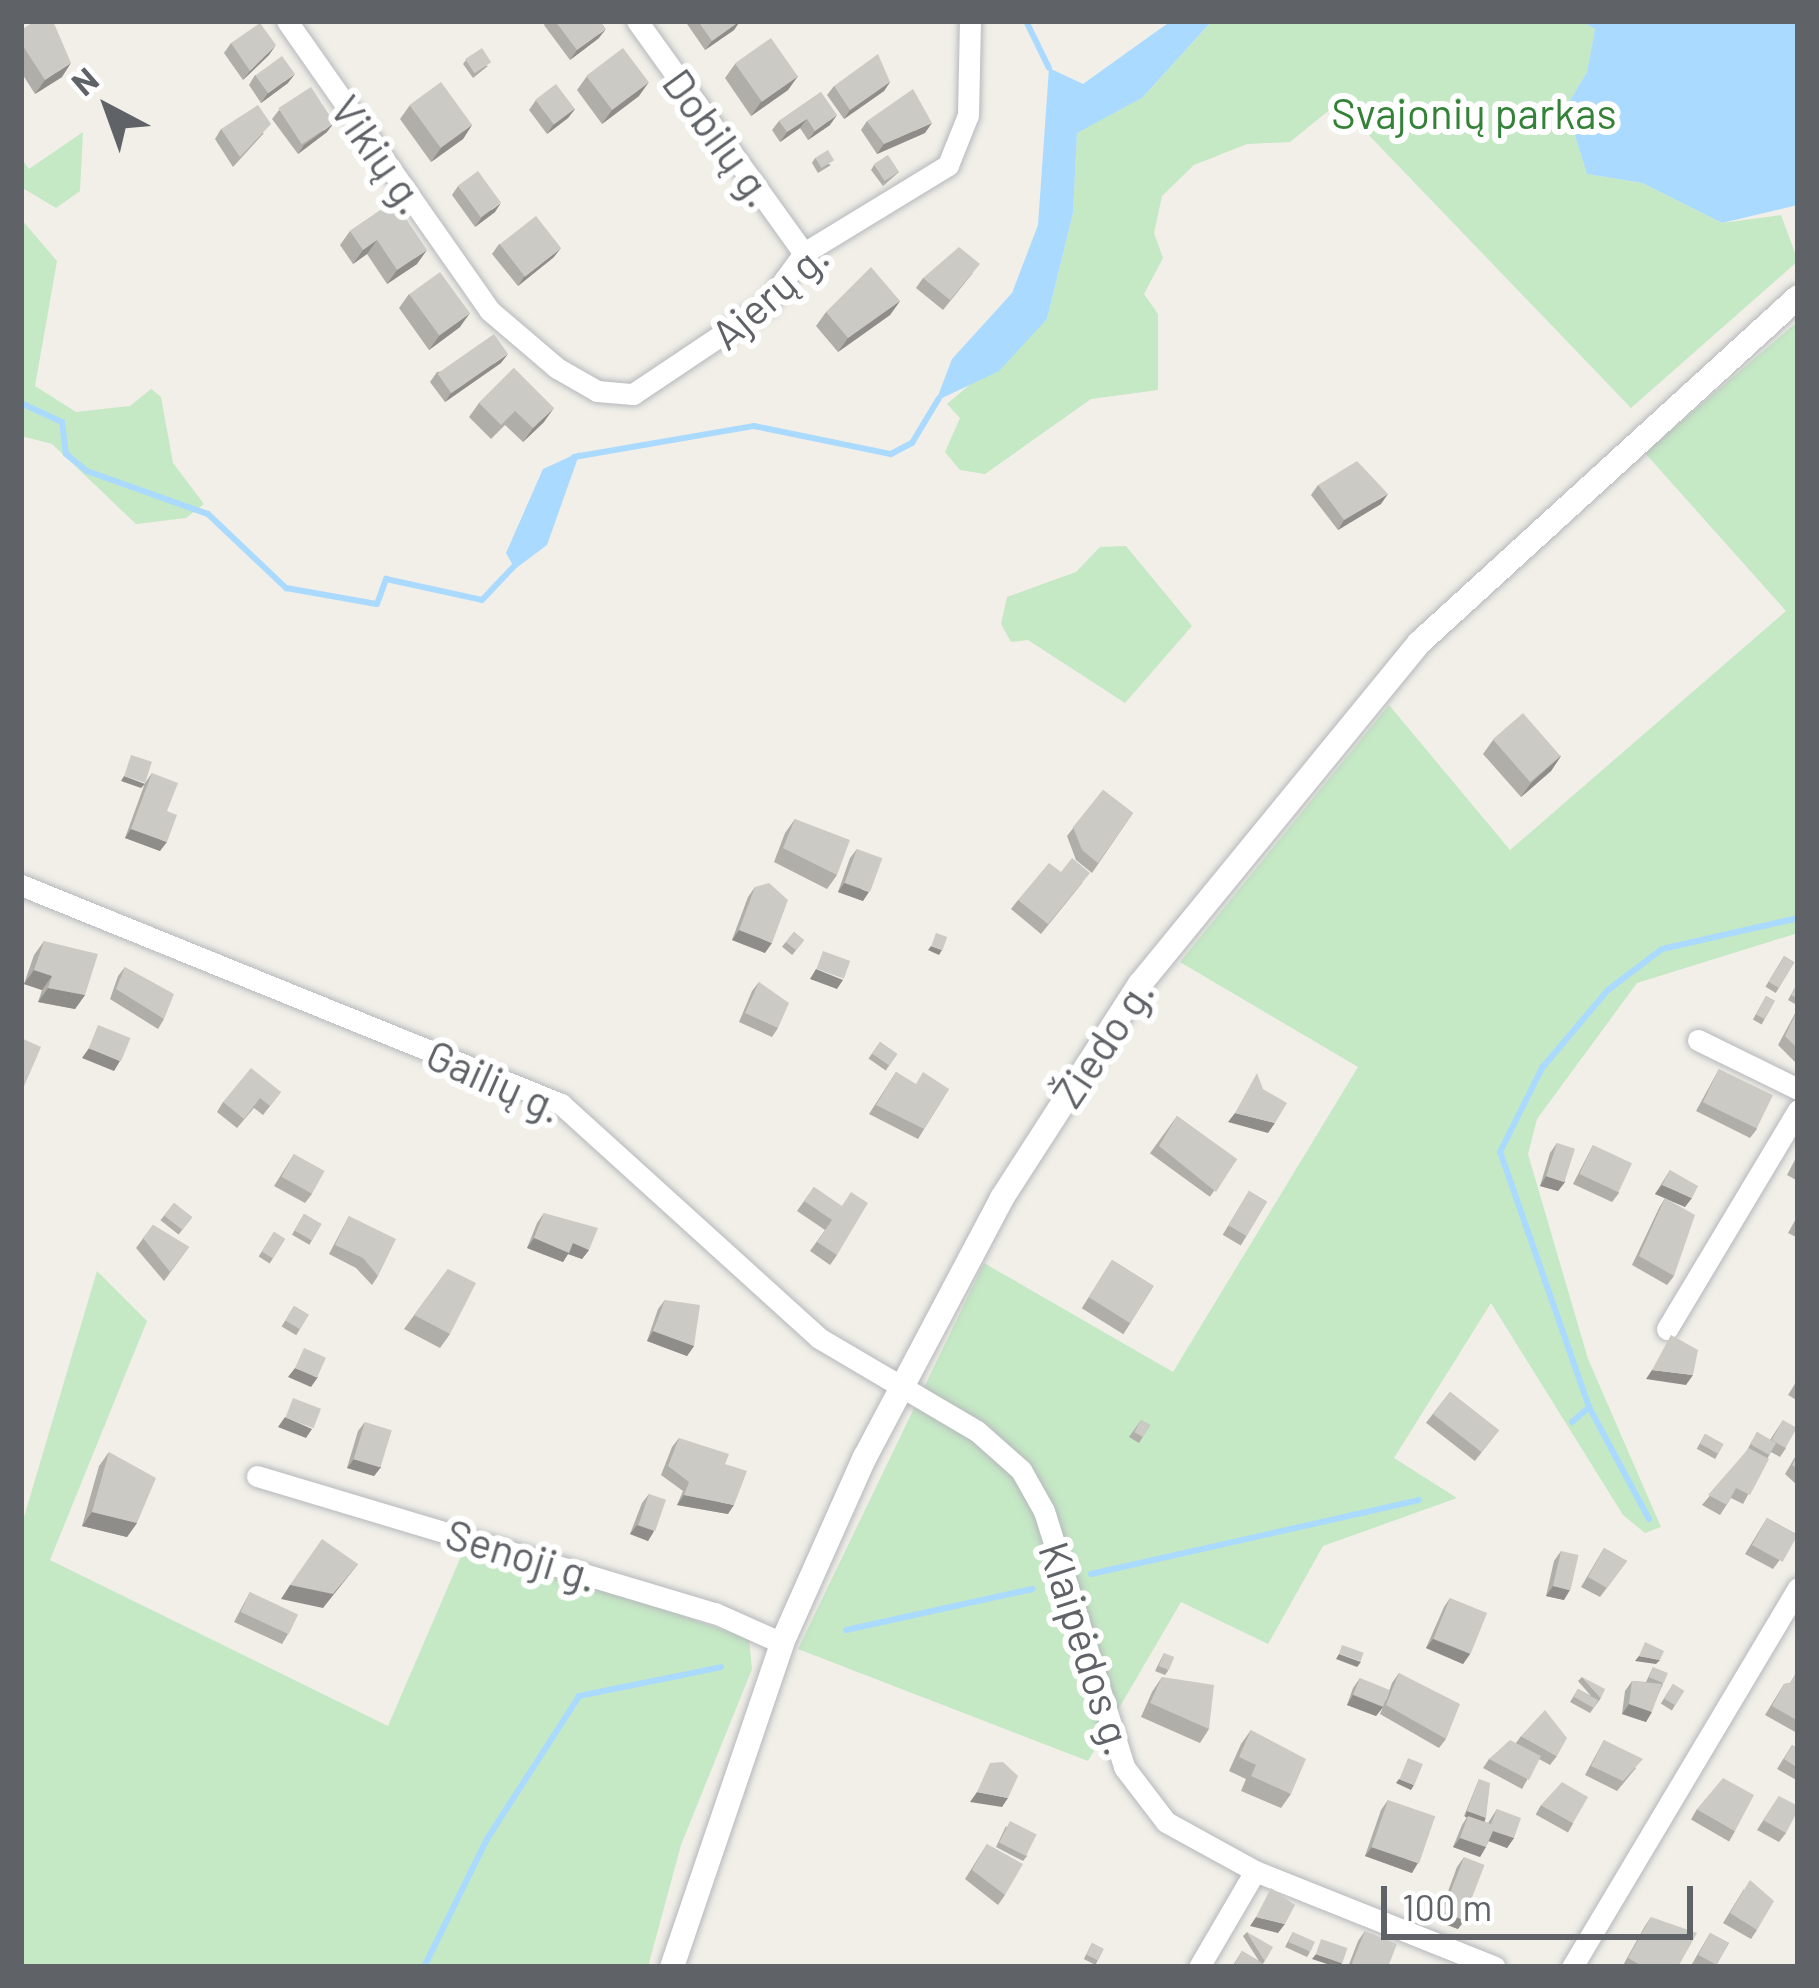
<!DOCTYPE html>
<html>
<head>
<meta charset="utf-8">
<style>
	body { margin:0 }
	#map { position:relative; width:1819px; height:1988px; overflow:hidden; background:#f1efe8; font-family:Barlow,sans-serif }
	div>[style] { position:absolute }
	.green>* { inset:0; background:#c5e8c5 }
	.water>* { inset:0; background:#aadaff }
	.stream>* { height:6px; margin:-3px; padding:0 3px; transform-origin:3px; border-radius:3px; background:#aadaff }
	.roads { filter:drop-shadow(0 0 3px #b5b8bc) drop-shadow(0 0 3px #b5b8bc) }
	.minor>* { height:21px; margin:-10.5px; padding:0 10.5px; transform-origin:10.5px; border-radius:10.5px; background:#fff }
	.tertiary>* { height:24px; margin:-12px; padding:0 12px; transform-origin:12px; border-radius:12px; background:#fff }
	.wall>* { inset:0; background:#afaea9; transform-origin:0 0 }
	.shaded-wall>* { inset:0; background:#8f8d8a; transform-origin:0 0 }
	.building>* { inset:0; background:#cccac5; transform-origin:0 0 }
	span { translate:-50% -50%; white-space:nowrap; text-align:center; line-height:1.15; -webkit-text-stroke:12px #fff; paint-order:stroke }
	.park-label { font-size:42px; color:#348238 }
	.street-label { font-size:42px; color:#5f6368 }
	.frame { position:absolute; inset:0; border:24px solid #5f6368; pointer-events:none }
	.north { position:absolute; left:48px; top:48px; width:120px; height:120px; -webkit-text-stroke:9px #fff; paint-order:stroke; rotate:319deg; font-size:33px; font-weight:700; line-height:48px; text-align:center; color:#5f6368 }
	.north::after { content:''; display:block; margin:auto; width:42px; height:54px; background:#5f6368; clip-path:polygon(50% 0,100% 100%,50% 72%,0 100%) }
	.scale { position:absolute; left:1381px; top:1886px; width:312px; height:54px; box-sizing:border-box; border:6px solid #5f6368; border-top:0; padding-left:15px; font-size:36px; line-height:42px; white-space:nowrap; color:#5f6368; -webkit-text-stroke:9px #fff; paint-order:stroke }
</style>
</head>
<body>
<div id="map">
	<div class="green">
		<i style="clip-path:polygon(1212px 21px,1581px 21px,1595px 29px,1587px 72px,1566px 107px,1587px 174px,1642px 183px,1722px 223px,1781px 215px,1798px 261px,1631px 408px,1338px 103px,1290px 142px,1247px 144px,1194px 165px,1162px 196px,1154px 233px,1163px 258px,1144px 294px,1158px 314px,1158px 390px,1091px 399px,985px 474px,960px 470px,945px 452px,960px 418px,947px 404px,1047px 319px,1073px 213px,1077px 132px,1142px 98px)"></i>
		<i style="clip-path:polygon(83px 132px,80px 191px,56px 208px,21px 187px,21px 158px,29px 169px)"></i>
		<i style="clip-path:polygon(21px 219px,57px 261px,35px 386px,76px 412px,130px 406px,151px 389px,161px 397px,173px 463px,204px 504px,186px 518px,136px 524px,52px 444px,21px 436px)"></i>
		<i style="clip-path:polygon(1798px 321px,1798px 933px,1637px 983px,1537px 1119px,1528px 1154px,1588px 1359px,1661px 1527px,1645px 1533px,1623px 1515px,1491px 1303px,1394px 1458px,1457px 1498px,1323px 1546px,1268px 1644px,1181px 1602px,1088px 1761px,798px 1649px,984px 1263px,1173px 1372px,1358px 1067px,1180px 962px,1389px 705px,1510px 850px,1786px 611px,1645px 453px)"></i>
		<i style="clip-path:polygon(1126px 546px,1192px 626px,1125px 703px,1028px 640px,1011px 642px,1001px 624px,1007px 597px,1076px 572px,1100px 547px)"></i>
		<i style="clip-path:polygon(97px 1271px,147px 1321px,50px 1560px,388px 1726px,463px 1552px,496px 1551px,749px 1639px,752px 1669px,681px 1845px,648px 1967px,21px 1967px,21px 1527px)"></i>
	</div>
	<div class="water">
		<i style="clip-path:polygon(1171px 21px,1212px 21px,1142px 98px,1077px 133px,1073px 213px,1047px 319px,999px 371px,936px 401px,952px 359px,1012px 293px,1038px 225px,1049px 68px,1083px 84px)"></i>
		<i style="clip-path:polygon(1581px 21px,1798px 21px,1798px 205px,1722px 223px,1642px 183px,1587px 174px,1566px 107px,1587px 72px,1595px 29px)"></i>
		<i style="clip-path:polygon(580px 452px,547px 545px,515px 569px,506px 553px,543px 469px)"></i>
	</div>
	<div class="stream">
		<i style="left:1026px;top:21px;width:52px;rotate:63.9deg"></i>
		<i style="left:21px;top:403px;width:45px;rotate:24.9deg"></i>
		<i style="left:62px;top:422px;width:32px;rotate:83deg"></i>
		<i style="left:66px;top:454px;width:27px;rotate:39deg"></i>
		<i style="left:87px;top:471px;width:128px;rotate:19.6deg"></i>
		<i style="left:208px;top:514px;width:108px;rotate:43.5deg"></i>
		<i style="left:286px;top:588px;width:92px;rotate:10deg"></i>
		<i style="left:377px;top:604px;width:27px;rotate:-70deg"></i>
		<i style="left:386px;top:579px;width:98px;rotate:12.3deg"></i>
		<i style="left:482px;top:600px;width:51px;rotate:-46.6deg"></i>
		<i style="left:574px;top:457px;width:183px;rotate:-9.8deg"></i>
		<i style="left:754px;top:426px;width:140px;rotate:11.6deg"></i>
		<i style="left:891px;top:454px;width:24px;rotate:-28deg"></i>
		<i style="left:912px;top:443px;width:52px;rotate:-59deg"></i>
		<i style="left:1572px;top:1422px;width:23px;rotate:-41deg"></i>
		<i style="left:1649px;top:1519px;width:127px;rotate:-118.2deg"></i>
		<i style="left:1589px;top:1407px;width:270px;rotate:-109.2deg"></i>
		<i style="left:1500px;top:1152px;width:94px;rotate:-63.4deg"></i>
		<i style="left:1542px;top:1068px;width:102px;rotate:-49.8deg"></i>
		<i style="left:1608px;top:990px;width:68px;rotate:-37.2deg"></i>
		<i style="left:1662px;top:949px;width:139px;rotate:-12.8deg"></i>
		<i style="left:1091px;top:1574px;width:336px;rotate:-12.7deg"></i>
		<i style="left:846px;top:1630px;width:191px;rotate:-12.4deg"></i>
		<i style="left:424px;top:1967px;width:143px;rotate:-63.8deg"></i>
		<i style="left:487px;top:1839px;width:170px;rotate:-57.2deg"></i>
		<i style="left:579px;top:1696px;width:145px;rotate:-11.5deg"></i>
	</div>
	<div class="roads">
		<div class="minor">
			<i style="left:287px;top:21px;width:353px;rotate:55deg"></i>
			<i style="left:489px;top:310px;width:89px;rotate:40.5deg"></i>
			<i style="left:557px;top:368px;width:46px;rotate:29.9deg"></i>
			<i style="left:597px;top:391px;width:36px;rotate:5deg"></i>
			<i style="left:633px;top:394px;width:160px;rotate:-33.8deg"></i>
			<i style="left:766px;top:305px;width:64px;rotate:-53.8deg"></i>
			<i style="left:804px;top:253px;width:169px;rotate:-31.4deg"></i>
			<i style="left:948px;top:165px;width:54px;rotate:-68.2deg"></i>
			<i style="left:968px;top:115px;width:94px;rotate:-88.8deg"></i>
			<i style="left:637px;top:21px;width:286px;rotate:54.3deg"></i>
			<i style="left:21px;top:885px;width:583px;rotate:22.08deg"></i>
			<i style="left:561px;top:1104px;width:348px;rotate:42.2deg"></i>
			<i style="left:819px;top:1338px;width:183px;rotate:30.5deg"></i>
			<i style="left:977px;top:1431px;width:59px;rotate:41.6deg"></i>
			<i style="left:1021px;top:1470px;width:47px;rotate:60.7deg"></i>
			<i style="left:1044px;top:1511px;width:268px;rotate:72.6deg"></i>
			<i style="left:1124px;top:1767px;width:69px;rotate:52.6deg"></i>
			<i style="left:1166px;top:1822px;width:102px;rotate:28.8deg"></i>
			<i style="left:1255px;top:1871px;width:258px;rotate:21.8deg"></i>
			<i style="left:1698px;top:1040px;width:111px;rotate:26.1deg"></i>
			<i style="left:1667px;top:1329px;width:255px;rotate:-59.1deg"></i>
			<i style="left:257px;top:1476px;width:478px;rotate:16.7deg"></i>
			<i style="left:715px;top:1613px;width:73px;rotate:24.1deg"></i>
			<i style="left:1199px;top:1967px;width:111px;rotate:-59.7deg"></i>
			<i style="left:1572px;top:1967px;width:441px;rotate:-59.2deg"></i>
		</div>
		<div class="tertiary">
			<i style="left:672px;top:1967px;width:342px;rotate:-71.2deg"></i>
			<i style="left:782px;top:1643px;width:204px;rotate:-66deg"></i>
			<i style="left:865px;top:1457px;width:293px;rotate:-62.1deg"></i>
			<i style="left:1002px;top:1198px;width:255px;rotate:-57.2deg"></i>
			<i style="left:1140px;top:984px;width:441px;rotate:-50.7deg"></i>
			<i style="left:1419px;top:643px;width:513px;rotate:-42.39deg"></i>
		</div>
	</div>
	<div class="wall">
		<i style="clip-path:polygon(546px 21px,600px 21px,599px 38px,570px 60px,544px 25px)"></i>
		<i style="clip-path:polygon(685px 21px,740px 21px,734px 30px,705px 50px)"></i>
		<i style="clip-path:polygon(21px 30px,62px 77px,35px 94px,21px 72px)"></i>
		<i style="clip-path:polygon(231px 43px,269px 55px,243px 80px,224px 53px)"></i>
		<i style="clip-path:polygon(466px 60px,488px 66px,473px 78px,463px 64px)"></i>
		<i style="clip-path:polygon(735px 64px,798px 76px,788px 90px,751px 116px,725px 78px)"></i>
		<i style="clip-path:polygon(255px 75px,288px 83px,261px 103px,249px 85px)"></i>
		<i style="clip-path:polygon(587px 76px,639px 96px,602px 124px,577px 90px)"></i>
		<i style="clip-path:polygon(890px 82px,884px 91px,844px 119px,827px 95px,834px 86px)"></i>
		<i style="clip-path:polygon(821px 92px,830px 125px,808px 140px,800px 128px,780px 142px,772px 130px,779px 121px)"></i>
		<i style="clip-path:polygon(536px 100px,575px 109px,568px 118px,547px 134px,529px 110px)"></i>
		<i style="clip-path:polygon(410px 105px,472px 125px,463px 139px,431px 162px,400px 119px)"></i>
		<i style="clip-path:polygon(279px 110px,327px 132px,298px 154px,272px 119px)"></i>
		<i style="clip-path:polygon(867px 121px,925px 133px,877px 154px,861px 130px)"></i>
		<i style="clip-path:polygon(221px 129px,264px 133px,233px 167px,215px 139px)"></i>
		<i style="clip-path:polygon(815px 158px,831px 165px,818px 173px,812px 163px)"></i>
		<i style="clip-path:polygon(874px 165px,899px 172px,883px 186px,871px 170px)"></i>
		<i style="clip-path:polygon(458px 186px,495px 212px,475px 227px,452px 195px)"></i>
		<i style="clip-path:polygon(394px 201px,417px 264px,387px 284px,367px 254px,353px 264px,340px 245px,350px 231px)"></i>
		<i style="clip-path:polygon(499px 244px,554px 257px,518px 286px,492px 254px)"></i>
		<i style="clip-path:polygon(973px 273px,943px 310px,916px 288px,923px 278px)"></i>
		<i style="clip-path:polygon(409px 294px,460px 327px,429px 350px,399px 308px)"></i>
		<i style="clip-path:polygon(900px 301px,890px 315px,838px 352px,816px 326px,826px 312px)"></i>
		<i style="clip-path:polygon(501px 363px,445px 402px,430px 382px,437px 372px)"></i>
		<i style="clip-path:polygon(514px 368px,544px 422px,523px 442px,505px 425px,491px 439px,469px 417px,479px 403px)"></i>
		<i style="clip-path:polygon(1318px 485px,1381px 504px,1338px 530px,1311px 495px)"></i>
		<i style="clip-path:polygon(1493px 740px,1561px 756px,1551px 771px,1521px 797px,1483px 754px)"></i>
		<i style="clip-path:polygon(152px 773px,167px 811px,160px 851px,125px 838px,145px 783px)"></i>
		<i style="clip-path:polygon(1103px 790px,1133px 813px,1092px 873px,1076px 860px,1067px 836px)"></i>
		<i style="clip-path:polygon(795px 819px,837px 875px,827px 889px,774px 862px,785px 833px)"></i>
		<i style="clip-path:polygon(857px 849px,863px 901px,838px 892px,850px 858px)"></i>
		<i style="clip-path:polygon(1083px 882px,1041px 934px,1011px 909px,1018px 900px)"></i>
		<i style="clip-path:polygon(755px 887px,765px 953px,732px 940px,748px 897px)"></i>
		<i style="left:794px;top:932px;width:13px;height:19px;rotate:39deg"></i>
		<i style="clip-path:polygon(44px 941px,85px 995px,75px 1009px,38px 1002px,42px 990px,24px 984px,34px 955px)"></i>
		<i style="left:1784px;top:956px;width:12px;height:36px;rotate:31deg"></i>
		<i style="clip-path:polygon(125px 967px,164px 1019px,158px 1029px,110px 999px,118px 976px)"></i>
		<i style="clip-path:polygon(759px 982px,778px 1028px,772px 1037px,739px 1022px,752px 991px)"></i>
		<i style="clip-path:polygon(1798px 982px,1798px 1004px,1797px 1005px,1788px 1000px)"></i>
		<i style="left:1766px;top:996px;width:10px;height:27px;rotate:29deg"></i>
		<i style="clip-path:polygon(1798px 1008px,1798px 1058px,1795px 1062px,1778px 1045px)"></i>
		<i style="left:880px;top:1042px;width:21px;height:20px;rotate:35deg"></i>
		<i style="clip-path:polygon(1719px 1069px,1757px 1129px,1750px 1138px,1696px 1111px)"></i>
		<i style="clip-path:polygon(896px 1072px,915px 1084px,949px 1089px,918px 1139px,869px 1114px)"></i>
		<i style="clip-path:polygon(281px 1092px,263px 1115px,254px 1108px,237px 1128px,217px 1112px,223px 1102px)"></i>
		<i style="left:1177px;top:1116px;width:74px;height:46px;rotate:36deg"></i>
		<i style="clip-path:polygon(1557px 1143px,1565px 1182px,1558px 1191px,1540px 1186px,1550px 1153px)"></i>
		<i style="clip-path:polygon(1593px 1145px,1619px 1193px,1612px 1202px,1573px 1184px)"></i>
		<i style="clip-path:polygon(294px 1154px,312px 1194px,305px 1203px,274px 1186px)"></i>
		<i style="clip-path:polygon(1798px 1154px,1798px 1181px,1787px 1175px)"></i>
		<i style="clip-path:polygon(1670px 1170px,1685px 1207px,1669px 1200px,1674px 1276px,1667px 1285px,1632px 1265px,1659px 1208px,1665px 1198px,1655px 1194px)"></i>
		<i style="clip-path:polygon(814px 1187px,841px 1206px,837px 1255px,830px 1265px,810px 1251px,825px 1230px,797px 1211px)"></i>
		<i style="left:1249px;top:1191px;width:21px;height:51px;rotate:31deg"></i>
		<i style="left:174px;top:1203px;width:23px;height:22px;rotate:38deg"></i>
		<i style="clip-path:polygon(544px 1213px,589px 1250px,582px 1259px,568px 1254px,563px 1262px,527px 1248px,537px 1223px)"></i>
		<i style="left:304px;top:1214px;width:20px;height:24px;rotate:30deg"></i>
		<i style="clip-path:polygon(1798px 1215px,1798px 1238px,1788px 1233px)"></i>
		<i style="clip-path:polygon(349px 1216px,378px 1276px,372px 1285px,356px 1268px,329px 1254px)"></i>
		<i style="clip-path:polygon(153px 1225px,189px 1247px,164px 1281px,136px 1248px)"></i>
		<i style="left:274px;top:1232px;width:13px;height:29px;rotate:32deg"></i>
		<i style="left:1112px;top:1260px;width:49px;height:57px;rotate:32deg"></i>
		<i style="clip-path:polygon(448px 1269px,450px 1334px,440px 1348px,404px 1329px)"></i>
		<i style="clip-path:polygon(665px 1300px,694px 1346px,687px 1356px,647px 1341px,658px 1309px)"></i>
		<i style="left:294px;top:1306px;width:17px;height:24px;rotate:31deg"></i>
		<i style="clip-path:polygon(1798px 1379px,1798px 1401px,1788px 1395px)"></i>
		<i style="left:1450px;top:1392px;width:62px;height:39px;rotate:38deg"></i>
		<i style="clip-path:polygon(1141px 1420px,1150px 1425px,1139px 1443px,1129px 1437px)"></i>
		<i style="clip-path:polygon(1783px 1420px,1786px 1448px,1780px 1457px,1771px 1452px,1743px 1504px,1731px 1498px,1720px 1515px,1702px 1505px,1745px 1454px,1757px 1432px,1770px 1440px)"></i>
		<i style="clip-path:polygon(365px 1422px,381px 1467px,374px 1476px,347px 1468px,358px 1431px)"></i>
		<i style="left:1705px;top:1434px;width:21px;height:17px;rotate:29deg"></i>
		<i style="clip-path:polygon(679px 1438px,728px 1514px,677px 1505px,683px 1491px,661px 1475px,672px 1447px)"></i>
		<i style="clip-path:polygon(109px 1452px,137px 1523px,127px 1537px,82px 1526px,99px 1466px)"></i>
		<i style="clip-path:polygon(1798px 1452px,1798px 1486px,1785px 1474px)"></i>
		<i style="clip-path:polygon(649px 1494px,654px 1531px,648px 1541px,630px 1534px,642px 1503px)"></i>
		<i style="clip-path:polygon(1767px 1518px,1798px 1535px,1773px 1569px,1745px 1554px)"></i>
		<i style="clip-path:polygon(1604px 1548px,1627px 1561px,1600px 1597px,1581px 1587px)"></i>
		<i style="clip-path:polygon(1561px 1551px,1564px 1600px,1546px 1596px,1554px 1561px)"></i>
		<i style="clip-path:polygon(250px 1592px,288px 1634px,282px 1644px,234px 1622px)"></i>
		<i style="clip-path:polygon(1450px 1598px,1470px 1654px,1463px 1664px,1426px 1648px,1444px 1607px)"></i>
		<i style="clip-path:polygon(1164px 1653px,1168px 1671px,1165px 1675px,1155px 1671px)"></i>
		<i style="clip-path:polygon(1653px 1667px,1663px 1684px,1646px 1722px,1622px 1714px,1625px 1691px,1632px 1681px,1646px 1682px)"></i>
		<i style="clip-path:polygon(1798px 1670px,1798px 1731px,1797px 1733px,1765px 1715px,1784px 1684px,1790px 1683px)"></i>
		<i style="clip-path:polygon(1399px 1673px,1446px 1739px,1439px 1748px,1380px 1714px,1383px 1707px,1376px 1716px,1347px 1705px,1353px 1688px,1360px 1678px,1386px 1700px,1392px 1683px)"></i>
		<i style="clip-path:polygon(1162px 1677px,1209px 1729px,1200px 1743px,1141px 1717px,1152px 1692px)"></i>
		<i style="clip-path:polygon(1582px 1677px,1601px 1698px,1590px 1713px,1570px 1702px,1578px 1689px,1591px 1696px,1578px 1681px)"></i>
		<i style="left:1673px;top:1684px;width:13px;height:23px;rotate:32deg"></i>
		<i style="clip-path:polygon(1251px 1730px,1291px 1794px,1281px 1808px,1241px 1791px,1246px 1779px,1229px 1771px,1241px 1744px)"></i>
		<i style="clip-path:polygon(1521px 1736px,1557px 1756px,1550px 1765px,1539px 1759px,1522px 1789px,1483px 1768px,1489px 1759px,1516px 1743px)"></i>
		<i style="clip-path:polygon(1604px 1740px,1636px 1768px,1617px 1791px,1585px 1775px)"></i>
		<i style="clip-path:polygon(1792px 1745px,1798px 1749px,1798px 1781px,1777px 1769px)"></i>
		<i style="clip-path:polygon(1479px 1779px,1484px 1821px,1488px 1823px,1497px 1809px,1514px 1838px,1507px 1848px,1489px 1841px,1480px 1857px,1453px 1847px,1462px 1825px,1467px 1817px,1464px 1816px)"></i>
		<i style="clip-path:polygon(1779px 1796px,1786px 1833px,1779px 1842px,1757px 1830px)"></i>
		<i style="clip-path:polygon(1388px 1800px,1412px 1873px,1365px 1856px,1381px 1810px)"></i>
		<i style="left:1541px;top:1805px;width:37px;height:11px;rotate:29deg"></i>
		<i style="left:1697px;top:1809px;width:44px;height:12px;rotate:30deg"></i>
		<i style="clip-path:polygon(1006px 1826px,1027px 1856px,1023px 1861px,996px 1847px)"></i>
		<i style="clip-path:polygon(987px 1844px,1005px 1895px,998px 1905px,965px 1879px)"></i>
		<i style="clip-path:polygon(1464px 1857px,1458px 1929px,1437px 1921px,1457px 1867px)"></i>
		<i style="clip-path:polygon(1744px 1889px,1757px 1930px,1751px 1939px,1723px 1923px)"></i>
		<i style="clip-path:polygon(1651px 1917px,1678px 1967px,1622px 1967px,1645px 1926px)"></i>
		<i style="clip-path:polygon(1365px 1931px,1388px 1967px,1348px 1967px,1358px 1941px)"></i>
		<i style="clip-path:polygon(1247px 1932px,1265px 1961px,1260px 1967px,1232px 1967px,1242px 1951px,1259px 1961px,1243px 1936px)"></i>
		<i style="clip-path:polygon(1293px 1932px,1310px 1952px,1307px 1957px,1285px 1947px)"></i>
		<i style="clip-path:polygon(1710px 1933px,1729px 1943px,1715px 1967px,1697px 1967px,1692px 1964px)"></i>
		<i style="left:1092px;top:1943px;width:13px;height:18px;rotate:27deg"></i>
	</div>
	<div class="shaded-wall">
		<i style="clip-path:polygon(740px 21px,734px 30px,705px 50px,712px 41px)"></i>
		<i style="clip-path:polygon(606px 29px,599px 38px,570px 60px,577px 50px)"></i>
		<i style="clip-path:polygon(276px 45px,269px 55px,243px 80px,250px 71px)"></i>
		<i style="clip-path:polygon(71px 63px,62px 77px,35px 94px,45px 80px)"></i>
		<i style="clip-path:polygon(295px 74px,288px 83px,261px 103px,268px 93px)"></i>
		<i style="clip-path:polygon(798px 76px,788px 90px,751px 116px,761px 102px)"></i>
		<i style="clip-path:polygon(649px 82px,639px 96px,602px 124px,612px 110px)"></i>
		<i style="clip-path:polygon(890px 82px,884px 91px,844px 119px,850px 110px)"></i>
		<i style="clip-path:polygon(575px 109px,568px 118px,547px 134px,554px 124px)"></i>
		<i style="clip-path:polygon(837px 115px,830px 125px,808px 140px,815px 131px)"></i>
		<i style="clip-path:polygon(807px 119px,800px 128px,780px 142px,787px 132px)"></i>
		<i style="clip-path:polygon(334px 123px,327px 132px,298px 154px,304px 145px)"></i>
		<i style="clip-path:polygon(932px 123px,925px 133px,877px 154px,884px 144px)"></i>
		<i style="clip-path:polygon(472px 125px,463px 139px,431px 162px,441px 148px)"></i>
		<i style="clip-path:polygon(501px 203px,495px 212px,475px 227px,482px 217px)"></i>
		<i style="clip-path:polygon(377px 240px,367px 254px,353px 264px,363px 250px)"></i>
		<i style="clip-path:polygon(561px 248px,554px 257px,518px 286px,524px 277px)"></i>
		<i style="clip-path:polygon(427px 250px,417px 264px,387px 284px,397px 270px)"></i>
		<i style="clip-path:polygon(900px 301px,890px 315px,838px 352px,848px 338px)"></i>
		<i style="clip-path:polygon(470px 313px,460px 327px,429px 350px,439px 336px)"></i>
		<i style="clip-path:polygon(508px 354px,501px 363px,445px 402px,451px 393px)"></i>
		<i style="clip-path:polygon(554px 408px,544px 422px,523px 442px,533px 428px)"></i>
		<i style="clip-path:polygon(1388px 494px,1381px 504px,1338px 530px,1344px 520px)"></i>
		<i style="clip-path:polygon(1561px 756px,1551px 771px,1521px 797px,1531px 783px)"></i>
		<i style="clip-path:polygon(124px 776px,145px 784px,141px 788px,121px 781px)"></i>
		<i style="clip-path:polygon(131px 829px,167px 842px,160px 851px,125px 838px)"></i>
		<i style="clip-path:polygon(844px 883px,869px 892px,863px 901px,838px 892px)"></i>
		<i style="clip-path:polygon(739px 930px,772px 943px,765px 953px,732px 940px)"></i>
		<i style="clip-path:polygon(931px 946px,942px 950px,939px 955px,928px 950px)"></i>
		<i style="clip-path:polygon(816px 969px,843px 980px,837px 989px,810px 979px)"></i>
		<i style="clip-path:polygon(34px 970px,52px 976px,42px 990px,24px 984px)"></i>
		<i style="clip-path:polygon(48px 988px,85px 995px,75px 1009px,38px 1002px)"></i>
		<i style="clip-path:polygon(89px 1048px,120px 1061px,114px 1071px,82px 1058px)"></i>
		<i style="clip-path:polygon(1235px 1113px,1275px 1123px,1268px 1133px,1228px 1122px)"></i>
		<i style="clip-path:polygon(1546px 1176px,1565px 1182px,1558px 1191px,1540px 1186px)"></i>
		<i style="clip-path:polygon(1662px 1185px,1692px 1198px,1685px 1207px,1655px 1194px)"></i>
		<i style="clip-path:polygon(534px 1238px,573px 1243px,589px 1250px,582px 1259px,568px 1254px,563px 1262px,527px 1248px)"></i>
		<i style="clip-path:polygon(653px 1331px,694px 1346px,687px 1356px,647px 1341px)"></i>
		<i style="clip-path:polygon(295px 1368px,318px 1377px,311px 1387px,288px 1377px)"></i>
		<i style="clip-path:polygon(1652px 1370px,1693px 1375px,1686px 1385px,1646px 1379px)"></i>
		<i style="clip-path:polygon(285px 1417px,312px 1429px,306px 1438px,278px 1427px)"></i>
		<i style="clip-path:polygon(354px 1459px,381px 1467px,374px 1476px,347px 1468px)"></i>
		<i style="clip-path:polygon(684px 1495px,734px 1505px,728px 1514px,677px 1505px)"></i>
		<i style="clip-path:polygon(92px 1512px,137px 1523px,127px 1537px,82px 1526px)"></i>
		<i style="clip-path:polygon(637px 1525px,654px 1531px,648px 1541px,630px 1534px)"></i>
		<i style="clip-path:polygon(358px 1564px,323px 1608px,281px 1599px,290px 1585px)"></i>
		<i style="clip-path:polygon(1553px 1586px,1570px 1590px,1564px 1600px,1546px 1596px)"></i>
		<i style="clip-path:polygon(1433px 1639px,1470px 1654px,1463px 1664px,1426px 1648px)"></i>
		<i style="clip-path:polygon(1339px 1654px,1361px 1662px,1357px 1667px,1336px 1659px)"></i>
		<i style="clip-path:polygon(1639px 1656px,1660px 1660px,1656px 1664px,1635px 1661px)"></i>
		<i style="clip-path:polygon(1353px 1695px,1383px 1707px,1376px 1716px,1347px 1705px)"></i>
		<i style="clip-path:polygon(1629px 1704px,1652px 1712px,1646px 1722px,1622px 1714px)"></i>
		<i style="clip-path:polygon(1399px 1779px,1414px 1785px,1411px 1790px,1396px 1783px)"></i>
		<i style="clip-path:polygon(977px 1792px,1008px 1798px,1002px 1807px,970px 1802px)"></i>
		<i style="left:1467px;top:1811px;width:20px;height:6px;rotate:20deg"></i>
		<i style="clip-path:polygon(1493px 1831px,1514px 1838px,1507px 1848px,1486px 1840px)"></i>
		<i style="clip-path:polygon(1460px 1838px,1486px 1847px,1480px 1857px,1453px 1847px)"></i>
		<i style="clip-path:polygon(1372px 1847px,1418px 1863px,1412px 1873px,1365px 1856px)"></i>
		<i style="clip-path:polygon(1444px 1912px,1465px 1920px,1458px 1929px,1437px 1921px)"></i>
		<i style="clip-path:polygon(1256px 1917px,1285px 1924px,1278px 1933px,1250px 1926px)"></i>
		<i style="clip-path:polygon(1316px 1954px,1342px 1963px,1339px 1967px,1336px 1967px,1312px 1959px)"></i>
	</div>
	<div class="building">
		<i style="clip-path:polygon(35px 21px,53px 21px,71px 63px,45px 80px,21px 43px,21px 30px)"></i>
		<i style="clip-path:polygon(555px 21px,600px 21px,606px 29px,577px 50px)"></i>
		<i style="clip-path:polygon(698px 21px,740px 21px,712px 41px)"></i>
		<i style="clip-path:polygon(260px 23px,276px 45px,250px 71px,231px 43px)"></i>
		<i style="left:771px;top:38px;width:47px;height:44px;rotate:55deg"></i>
		<i style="left:482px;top:48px;width:17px;height:20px;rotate:57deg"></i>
		<i style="left:623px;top:48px;width:43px;height:46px;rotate:53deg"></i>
		<i style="clip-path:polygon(878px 54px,890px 82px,850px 110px,834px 86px)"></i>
		<i style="left:282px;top:56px;width:22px;height:33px;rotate:54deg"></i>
		<i style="left:441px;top:82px;width:53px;height:39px;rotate:54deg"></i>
		<i style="left:556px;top:84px;width:31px;height:26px;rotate:53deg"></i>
		<i style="left:311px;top:87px;width:43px;height:39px;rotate:57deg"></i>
		<i style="clip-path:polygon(913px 89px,932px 123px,884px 144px,867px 121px)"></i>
		<i style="clip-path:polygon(821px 92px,837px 115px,815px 131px,807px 119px,787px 132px,779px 121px)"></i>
		<i style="clip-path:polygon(258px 105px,271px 124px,240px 157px,221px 129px)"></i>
		<i style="left:828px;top:150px;width:12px;height:15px;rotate:59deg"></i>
		<i style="left:888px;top:155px;width:20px;height:17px;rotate:57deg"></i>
		<i style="left:478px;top:171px;width:39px;height:25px;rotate:54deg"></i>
		<i style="clip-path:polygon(394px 201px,427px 250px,397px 270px,377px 240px,363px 250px,350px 231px)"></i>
		<i style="left:536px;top:216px;width:41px;height:46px;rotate:52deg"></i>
		<i style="clip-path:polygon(959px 247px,980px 264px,950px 300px,923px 278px)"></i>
		<i style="clip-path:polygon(871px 267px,900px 301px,848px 338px,826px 312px)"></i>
		<i style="left:440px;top:272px;width:51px;height:38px;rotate:54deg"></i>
		<i style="left:494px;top:334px;width:24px;height:69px;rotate:55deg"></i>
		<i style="clip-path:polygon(514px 368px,554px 408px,533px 428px,515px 411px,501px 425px,479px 403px)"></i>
		<i style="clip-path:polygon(1357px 461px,1388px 494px,1344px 520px,1318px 485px)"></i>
		<i style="left:1523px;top:713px;width:57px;height:40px;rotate:49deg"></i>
		<i style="left:131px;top:755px;width:22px;height:22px;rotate:18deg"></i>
		<i style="clip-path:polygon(152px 773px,178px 783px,167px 811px,177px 815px,167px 842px,131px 829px)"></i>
		<i style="clip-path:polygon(1103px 790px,1133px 813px,1098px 863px,1082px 850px,1073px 827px)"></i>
		<i style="clip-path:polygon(795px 819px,850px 840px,837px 875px,783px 848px)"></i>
		<i style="left:857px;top:849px;width:27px;height:36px;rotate:20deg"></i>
		<i style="clip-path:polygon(1072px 858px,1090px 873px,1048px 924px,1018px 900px,1049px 863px,1061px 872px)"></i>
		<i style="clip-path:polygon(769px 883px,788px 900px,772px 943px,739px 930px,755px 887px)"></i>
		<i style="left:794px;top:932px;width:13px;height:13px;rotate:39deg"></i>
		<i style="left:936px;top:933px;width:12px;height:14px;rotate:20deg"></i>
		<i style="clip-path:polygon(44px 941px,98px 954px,85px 995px,48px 988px,52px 976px,34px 970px)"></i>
		<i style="left:823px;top:951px;width:29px;height:19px;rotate:20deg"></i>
		<i style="left:1784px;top:956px;width:12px;height:30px;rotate:31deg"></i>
		<i style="clip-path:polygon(125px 967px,174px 994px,164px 1019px,116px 989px)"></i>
		<i style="clip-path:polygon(759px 982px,789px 1003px,778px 1028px,745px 1013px)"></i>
		<i style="clip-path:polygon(1798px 983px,1798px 999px,1791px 995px)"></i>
		<i style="left:1766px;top:996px;width:10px;height:21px;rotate:29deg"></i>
		<i style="clip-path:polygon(1798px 1009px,1798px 1049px,1785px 1036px)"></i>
		<i style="left:98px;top:1025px;width:35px;height:25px;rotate:22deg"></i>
		<i style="clip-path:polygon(21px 1038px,41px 1047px,22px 1091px,21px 1091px)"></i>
		<i style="left:880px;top:1042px;width:21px;height:14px;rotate:35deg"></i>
		<i style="clip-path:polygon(251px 1068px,281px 1092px,270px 1106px,260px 1098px,244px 1119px,223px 1102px)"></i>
		<i style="left:1719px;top:1069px;width:60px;height:37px;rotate:26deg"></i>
		<i style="clip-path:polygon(896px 1072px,916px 1084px,923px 1072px,949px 1089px,924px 1129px,876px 1105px)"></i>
		<i style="clip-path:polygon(1257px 1073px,1263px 1089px,1287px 1103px,1275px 1123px,1235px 1113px)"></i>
		<i style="clip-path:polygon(1177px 1116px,1237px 1159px,1216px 1192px,1159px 1146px)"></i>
		<i style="left:1557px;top:1143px;width:19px;height:35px;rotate:18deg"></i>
		<i style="left:1593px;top:1145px;width:43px;height:32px;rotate:25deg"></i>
		<i style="left:294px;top:1154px;width:35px;height:26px;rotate:29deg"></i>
		<i style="clip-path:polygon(1670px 1170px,1698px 1186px,1692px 1198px,1662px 1185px)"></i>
		<i style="clip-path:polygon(814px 1187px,842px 1206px,851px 1192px,868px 1203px,837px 1255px,817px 1242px,832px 1220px,804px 1201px)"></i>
		<i style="left:1249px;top:1191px;width:21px;height:40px;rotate:31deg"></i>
		<i style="clip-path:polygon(1665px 1198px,1695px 1215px,1674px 1276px,1639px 1256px)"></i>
		<i style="left:174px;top:1203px;width:23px;height:16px;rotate:38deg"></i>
		<i style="clip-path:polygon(544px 1213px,598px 1228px,589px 1250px,573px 1243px,569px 1253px,534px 1238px)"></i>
		<i style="left:304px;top:1214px;width:20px;height:19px;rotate:30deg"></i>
		<i style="clip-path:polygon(349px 1216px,396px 1239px,378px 1276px,363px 1258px,335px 1245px)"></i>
		<i style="clip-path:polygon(153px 1225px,189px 1247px,170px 1272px,143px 1238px)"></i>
		<i style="left:274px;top:1232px;width:13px;height:23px;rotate:32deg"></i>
		<i style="left:1112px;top:1260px;width:49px;height:44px;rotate:32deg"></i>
		<i style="clip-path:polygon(448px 1269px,476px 1283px,450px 1334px,414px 1315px)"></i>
		<i style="clip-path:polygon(665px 1300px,700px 1305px,694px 1346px,653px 1331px)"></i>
		<i style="left:294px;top:1306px;width:17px;height:17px;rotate:31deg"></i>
		<i style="clip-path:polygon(1671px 1335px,1698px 1350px,1693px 1375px,1652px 1370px)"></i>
		<i style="left:304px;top:1348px;width:24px;height:22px;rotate:24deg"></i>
		<i style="left:1450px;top:1392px;width:62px;height:28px;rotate:38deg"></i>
		<i style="left:293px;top:1398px;width:30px;height:21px;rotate:21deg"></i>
		<i style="left:1141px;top:1420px;width:10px;height:14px;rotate:29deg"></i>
		<i style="left:1783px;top:1420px;width:16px;height:23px;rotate:30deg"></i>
		<i style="left:365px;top:1422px;width:28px;height:39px;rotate:17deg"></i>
		<i style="left:1757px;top:1432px;width:22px;height:14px;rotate:30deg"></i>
		<i style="left:1705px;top:1434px;width:21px;height:11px;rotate:29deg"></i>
		<i style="clip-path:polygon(679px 1438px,729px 1454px,725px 1464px,747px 1471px,734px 1505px,684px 1495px,689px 1482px,668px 1466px)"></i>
		<i style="clip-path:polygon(1749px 1448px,1769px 1459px,1750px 1495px,1736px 1488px,1727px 1505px,1708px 1495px)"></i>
		<i style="clip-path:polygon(109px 1452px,156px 1478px,137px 1523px,92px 1512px)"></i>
		<i style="clip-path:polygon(1798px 1454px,1798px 1470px,1792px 1465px)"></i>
		<i style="left:649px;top:1494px;width:18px;height:33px;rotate:19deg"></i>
		<i style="left:1767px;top:1518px;width:35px;height:31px;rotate:29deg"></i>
		<i style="clip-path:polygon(322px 1539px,358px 1564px,333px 1594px,290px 1585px)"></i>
		<i style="clip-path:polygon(1604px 1548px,1627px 1561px,1607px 1588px,1588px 1577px)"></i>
		<i style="left:1561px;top:1551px;width:18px;height:36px;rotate:13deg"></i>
		<i style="left:250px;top:1592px;width:53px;height:22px;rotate:25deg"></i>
		<i style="left:1450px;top:1598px;width:40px;height:44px;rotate:22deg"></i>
		<i style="clip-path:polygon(1645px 1642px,1664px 1651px,1660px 1660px,1639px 1656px)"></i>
		<i style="left:1342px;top:1645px;width:23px;height:9px;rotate:20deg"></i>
		<i style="left:1164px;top:1653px;width:11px;height:14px;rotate:22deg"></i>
		<i style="left:1653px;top:1667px;width:16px;height:11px;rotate:22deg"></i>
		<i style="clip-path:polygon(1798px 1670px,1798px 1682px,1791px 1683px,1790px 1683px)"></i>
		<i style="clip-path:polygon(1399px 1673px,1460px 1704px,1446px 1739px,1386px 1705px)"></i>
		<i style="clip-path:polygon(1162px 1677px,1214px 1685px,1209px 1729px,1150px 1703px)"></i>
		<i style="clip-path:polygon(1582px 1677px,1605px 1689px,1601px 1698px)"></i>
		<i style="left:1360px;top:1678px;width:32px;height:18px;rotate:22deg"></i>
		<i style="clip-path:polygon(1632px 1681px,1662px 1684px,1652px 1712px,1629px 1704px)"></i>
		<i style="clip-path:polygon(1798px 1682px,1798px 1721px,1772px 1706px,1784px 1684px)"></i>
		<i style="left:1673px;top:1684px;width:13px;height:17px;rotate:32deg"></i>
		<i style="left:1578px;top:1689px;width:23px;height:9px;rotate:29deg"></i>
		<i style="clip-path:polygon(1545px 1710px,1567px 1738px,1557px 1756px,1521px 1736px)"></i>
		<i style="clip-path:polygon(1251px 1730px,1306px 1759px,1291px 1794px,1251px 1776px,1256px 1765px,1239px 1757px)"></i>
		<i style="clip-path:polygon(1510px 1740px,1541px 1756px,1529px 1780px,1489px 1759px)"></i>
		<i style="clip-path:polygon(1604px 1740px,1643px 1759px,1623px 1781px,1591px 1766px)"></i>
		<i style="clip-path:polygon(1792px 1745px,1798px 1749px,1798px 1768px,1784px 1759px)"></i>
		<i style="left:1408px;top:1758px;width:16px;height:23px;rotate:22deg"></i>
		<i style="clip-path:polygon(1003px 1762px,1018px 1776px,1008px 1798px,977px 1792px,990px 1763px)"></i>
		<i style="clip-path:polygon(1723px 1778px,1754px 1795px,1735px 1831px,1697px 1809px)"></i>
		<i style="clip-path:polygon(1479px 1779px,1490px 1783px,1486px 1818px,1467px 1811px)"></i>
		<i style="clip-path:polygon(1562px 1782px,1588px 1797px,1573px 1823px,1541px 1805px)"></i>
		<i style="clip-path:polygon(1779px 1796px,1798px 1806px,1798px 1810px,1786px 1833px,1763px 1820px)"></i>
		<i style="left:1388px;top:1800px;width:50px;height:50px;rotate:19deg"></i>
		<i style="clip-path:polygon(1497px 1809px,1521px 1818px,1514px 1838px,1493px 1831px,1486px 1847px,1460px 1838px,1468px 1816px,1491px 1824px)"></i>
		<i style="left:1010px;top:1821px;width:30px;height:24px;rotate:27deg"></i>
		<i style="clip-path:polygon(987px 1844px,1023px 1864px,1005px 1895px,972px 1870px)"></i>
		<i style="left:1464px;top:1857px;width:22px;height:59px;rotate:21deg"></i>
		<i style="clip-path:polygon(1750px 1880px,1774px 1901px,1757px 1930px,1730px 1913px)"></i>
		<i style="clip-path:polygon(1271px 1888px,1295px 1905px,1285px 1924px,1256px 1917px)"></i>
		<i style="clip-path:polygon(1651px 1917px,1697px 1933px,1678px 1967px,1644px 1967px,1628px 1958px)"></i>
		<i style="clip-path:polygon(1365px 1931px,1397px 1944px,1388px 1967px,1357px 1967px,1352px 1963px)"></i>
		<i style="clip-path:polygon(1247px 1932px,1273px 1947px,1265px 1961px)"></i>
		<i style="left:1293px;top:1932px;width:24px;height:11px;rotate:24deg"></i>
		<i style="left:1710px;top:1933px;width:21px;height:25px;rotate:28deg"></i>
		<i style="left:1321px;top:1939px;width:28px;height:16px;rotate:19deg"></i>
		<i style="left:1092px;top:1943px;width:13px;height:13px;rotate:27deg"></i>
		<i style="clip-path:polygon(1242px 1951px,1262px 1963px,1260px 1967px,1233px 1967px)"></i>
	</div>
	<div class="park-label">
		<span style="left:1474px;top:112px">Svajonių parkas</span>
	</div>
	<div class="street-label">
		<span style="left:720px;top:137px;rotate:54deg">Dobilų g.</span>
		<span style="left:380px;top:154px;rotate:55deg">Vikių g.</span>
		<span style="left:769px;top:294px;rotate:-41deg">Ajerų g.</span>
		<span style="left:1102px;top:1042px;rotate:-56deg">Žiedo g.</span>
		<span style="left:495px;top:1080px;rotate:24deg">Gailių g.</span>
		<span style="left:522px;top:1554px;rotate:17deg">Senoji g.</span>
		<span style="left:1088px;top:1648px;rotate:72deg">Klaipėdos g.</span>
	</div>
	<div class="frame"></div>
	<div class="north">N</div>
	<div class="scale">100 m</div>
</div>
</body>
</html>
